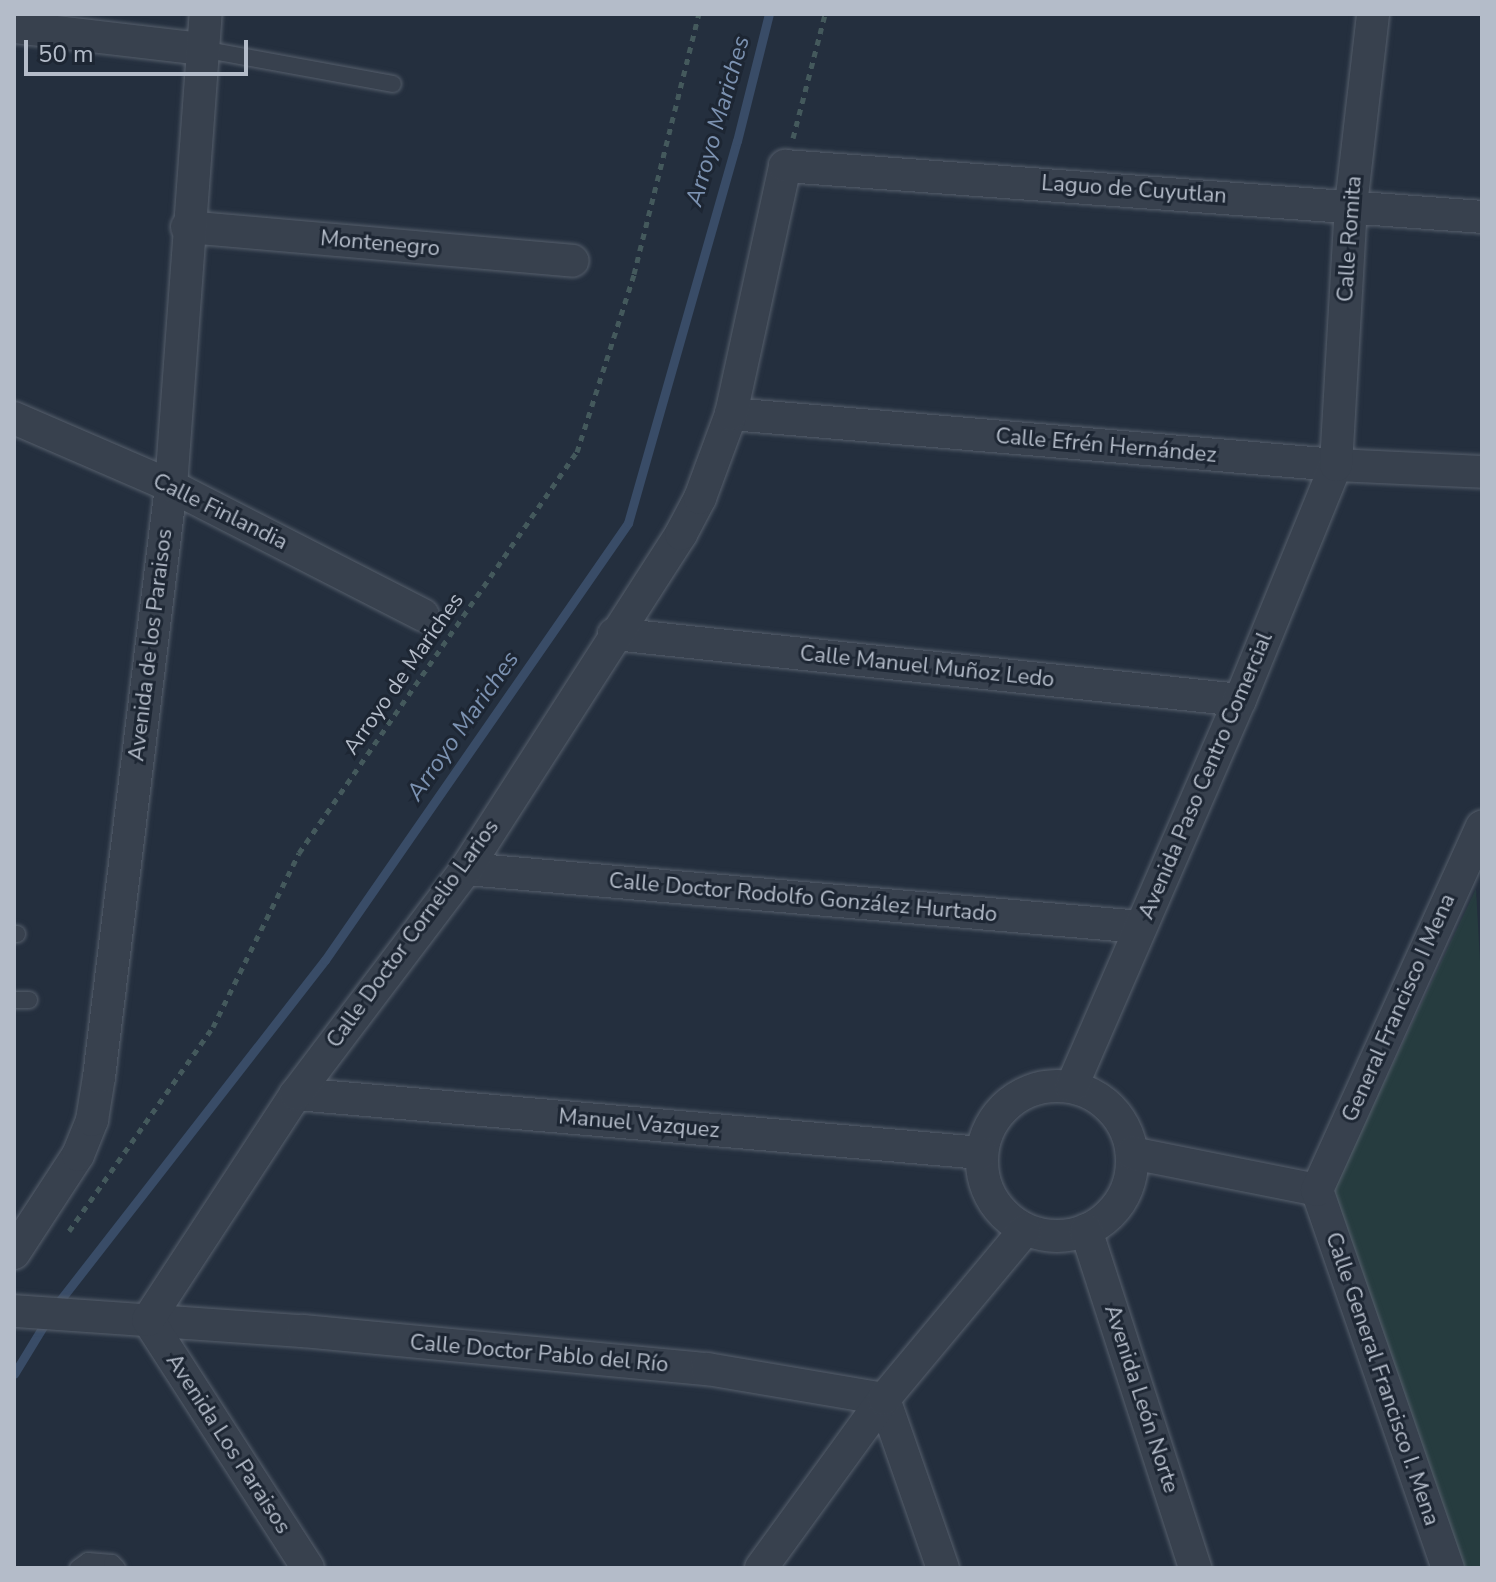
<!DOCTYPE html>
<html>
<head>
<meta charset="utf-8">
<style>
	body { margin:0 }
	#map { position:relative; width:1496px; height:1582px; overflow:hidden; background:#242f3e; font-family:"Nunito Sans",sans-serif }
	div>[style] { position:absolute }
	.green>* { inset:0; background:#263c3f }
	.stream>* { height:9px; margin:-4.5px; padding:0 4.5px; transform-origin:4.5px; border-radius:4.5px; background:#394c67 }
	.path>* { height:5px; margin-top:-2.5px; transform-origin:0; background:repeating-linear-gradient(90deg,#44595c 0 6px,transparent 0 12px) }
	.roads { filter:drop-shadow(0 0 2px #565f6c) drop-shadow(0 0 2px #565f6c) }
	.lane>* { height:16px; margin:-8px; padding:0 8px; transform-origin:8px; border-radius:8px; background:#38414e }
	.street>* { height:32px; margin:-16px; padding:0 16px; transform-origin:16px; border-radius:16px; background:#38414e }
	.street>.ring { margin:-16px; padding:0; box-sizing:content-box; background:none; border:32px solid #38414e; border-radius:50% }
	span { translate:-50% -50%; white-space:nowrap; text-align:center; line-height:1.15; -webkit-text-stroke:6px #1d2633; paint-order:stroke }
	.street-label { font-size:22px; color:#b4bcc9 }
	.water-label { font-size:24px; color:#7c92b1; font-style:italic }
	.frame { position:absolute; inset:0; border:16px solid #b4bcc9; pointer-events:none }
	.scale { position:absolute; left:24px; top:40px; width:224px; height:36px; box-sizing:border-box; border:4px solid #b4bcc9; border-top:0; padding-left:10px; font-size:24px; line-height:28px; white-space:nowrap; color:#b4bcc9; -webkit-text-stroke:6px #1d2633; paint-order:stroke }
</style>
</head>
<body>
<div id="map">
	<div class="green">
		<i style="clip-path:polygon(1476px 889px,1482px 997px,1482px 1568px,1450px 1568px,1319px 1219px)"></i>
	</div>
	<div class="stream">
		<i style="left:54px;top:1308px;width:441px;rotate:-52.1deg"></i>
		<i style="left:325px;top:960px;width:532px;rotate:-55.26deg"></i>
		<i style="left:628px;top:523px;width:397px;rotate:-74.1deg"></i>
		<i style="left:737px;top:141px;width:131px;rotate:-75.9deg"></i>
		<i style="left:14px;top:1374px;width:63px;rotate:-58.6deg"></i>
	</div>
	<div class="path">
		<i style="left:793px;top:138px;width:128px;rotate:-75.5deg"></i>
		<i style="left:69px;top:1231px;width:250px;rotate:-54.8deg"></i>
		<i style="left:213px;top:1027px;width:194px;rotate:-63.7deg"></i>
		<i style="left:299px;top:853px;width:488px;rotate:-55.3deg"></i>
		<i style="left:577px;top:452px;width:187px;rotate:-72.2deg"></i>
		<i style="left:634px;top:274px;width:268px;rotate:-76deg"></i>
	</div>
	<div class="roads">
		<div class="lane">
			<i style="left:202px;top:49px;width:194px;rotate:10.4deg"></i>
			<i style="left:14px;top:934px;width:3px"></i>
			<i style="left:14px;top:1000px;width:15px"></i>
			<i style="left:78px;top:1568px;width:12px;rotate:-35deg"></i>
			<i style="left:88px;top:1561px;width:24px;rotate:5deg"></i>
			<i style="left:112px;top:1563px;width:7px;rotate:45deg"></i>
		</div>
		<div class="street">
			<i style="left:14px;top:27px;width:189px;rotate:6.7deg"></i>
			<i style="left:187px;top:227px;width:387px;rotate:5deg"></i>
			<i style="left:731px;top:414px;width:607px;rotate:4.82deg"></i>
			<i style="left:1336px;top:465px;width:146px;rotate:2.7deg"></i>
			<i style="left:14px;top:418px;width:171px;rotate:23.4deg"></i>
			<i style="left:171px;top:486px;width:283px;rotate:27.1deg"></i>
			<i style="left:614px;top:634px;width:629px;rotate:6.02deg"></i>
			<i style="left:466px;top:869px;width:677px;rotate:4.91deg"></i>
			<i class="ring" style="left:982px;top:1086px;width:118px;height:118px"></i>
			<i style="left:1072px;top:1086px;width:421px;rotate:-66.5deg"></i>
			<i style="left:1240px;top:700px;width:254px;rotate:-67.8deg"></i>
			<i style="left:1336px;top:465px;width:260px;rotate:-86.7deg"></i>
			<i style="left:1351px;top:205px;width:192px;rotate:-83.4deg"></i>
			<i style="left:296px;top:1094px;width:688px;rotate:4.92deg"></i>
			<i style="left:1132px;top:1153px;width:189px;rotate:11.3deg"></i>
			<i style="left:1317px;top:1190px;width:400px;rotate:70.9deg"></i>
			<i style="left:1317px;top:1190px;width:399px;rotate:-65.6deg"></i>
			<i style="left:1086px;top:1230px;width:355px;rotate:72.1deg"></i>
			<i style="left:14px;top:1253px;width:117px;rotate:-56.9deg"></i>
			<i style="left:78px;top:1155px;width:38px;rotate:-68deg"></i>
			<i style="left:92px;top:1120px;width:44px;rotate:-80.8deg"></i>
			<i style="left:99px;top:1077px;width:595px;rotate:-83.05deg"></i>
			<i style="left:171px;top:486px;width:473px;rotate:-85.8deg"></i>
			<i style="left:14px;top:1311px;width:290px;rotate:4deg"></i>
			<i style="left:303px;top:1331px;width:406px;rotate:5.4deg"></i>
			<i style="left:707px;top:1369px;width:180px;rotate:9.6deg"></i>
			<i style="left:884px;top:1399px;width:179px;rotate:70.8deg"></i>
			<i style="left:308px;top:1568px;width:295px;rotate:-122.8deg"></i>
			<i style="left:148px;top:1320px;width:270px;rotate:-56.8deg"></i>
			<i style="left:296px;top:1094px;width:282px;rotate:-52.9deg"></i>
			<i style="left:466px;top:869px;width:398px;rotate:-57.3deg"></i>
			<i style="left:681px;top:534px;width:41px;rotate:-62.2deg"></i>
			<i style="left:700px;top:498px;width:90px;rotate:-69.7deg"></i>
			<i style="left:731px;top:414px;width:254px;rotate:-77.7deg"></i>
			<i style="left:785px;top:166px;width:699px;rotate:4.18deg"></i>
			<i style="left:761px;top:1568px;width:209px;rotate:-54deg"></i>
			<i style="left:884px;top:1399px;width:220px;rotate:-50.2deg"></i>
		</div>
	</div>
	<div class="street-label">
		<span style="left:1134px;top:190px;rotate:4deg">Laguo de Cuyutlan</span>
		<span style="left:1350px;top:239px;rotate:-86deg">Calle Romita</span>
		<span style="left:380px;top:244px;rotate:5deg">Montenegro</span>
		<span style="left:1106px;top:446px;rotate:5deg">Calle Efrén Hernández</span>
		<span style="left:220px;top:512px;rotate:26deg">Calle Finlandia</span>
		<span style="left:151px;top:645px;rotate:-83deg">Avenida de los Paraisos</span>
		<span style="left:927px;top:667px;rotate:6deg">Calle Manuel Muñoz Ledo</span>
		<span style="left:404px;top:674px;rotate:-55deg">Arroyo de Mariches</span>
		<span style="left:1206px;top:776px;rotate:-67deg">Avenida Paso Centro Comercial</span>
		<span style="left:803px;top:898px;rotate:5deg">Calle Doctor Rodolfo González Hurtado</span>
		<span style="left:413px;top:934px;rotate:-54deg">Calle Doctor Cornelio Larios</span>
		<span style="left:1399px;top:1008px;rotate:-66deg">General Francisco I Mena</span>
		<span style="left:639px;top:1124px;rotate:5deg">Manuel Vazquez</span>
		<span style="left:539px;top:1354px;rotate:5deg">Calle Doctor Pablo del Río</span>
		<span style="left:1382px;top:1379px;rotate:71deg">Calle General Francisco I. Mena</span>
		<span style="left:1141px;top:1399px;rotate:72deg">Avenida León Norte</span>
		<span style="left:228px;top:1444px;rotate:57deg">Avenida Los Paraisos</span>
	</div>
	<div class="water-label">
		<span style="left:718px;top:121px;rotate:-74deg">Arroyo Mariches</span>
		<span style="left:463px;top:726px;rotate:-55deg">Arroyo Mariches</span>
	</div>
	<div class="frame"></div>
	<div class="scale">50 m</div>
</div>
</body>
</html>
